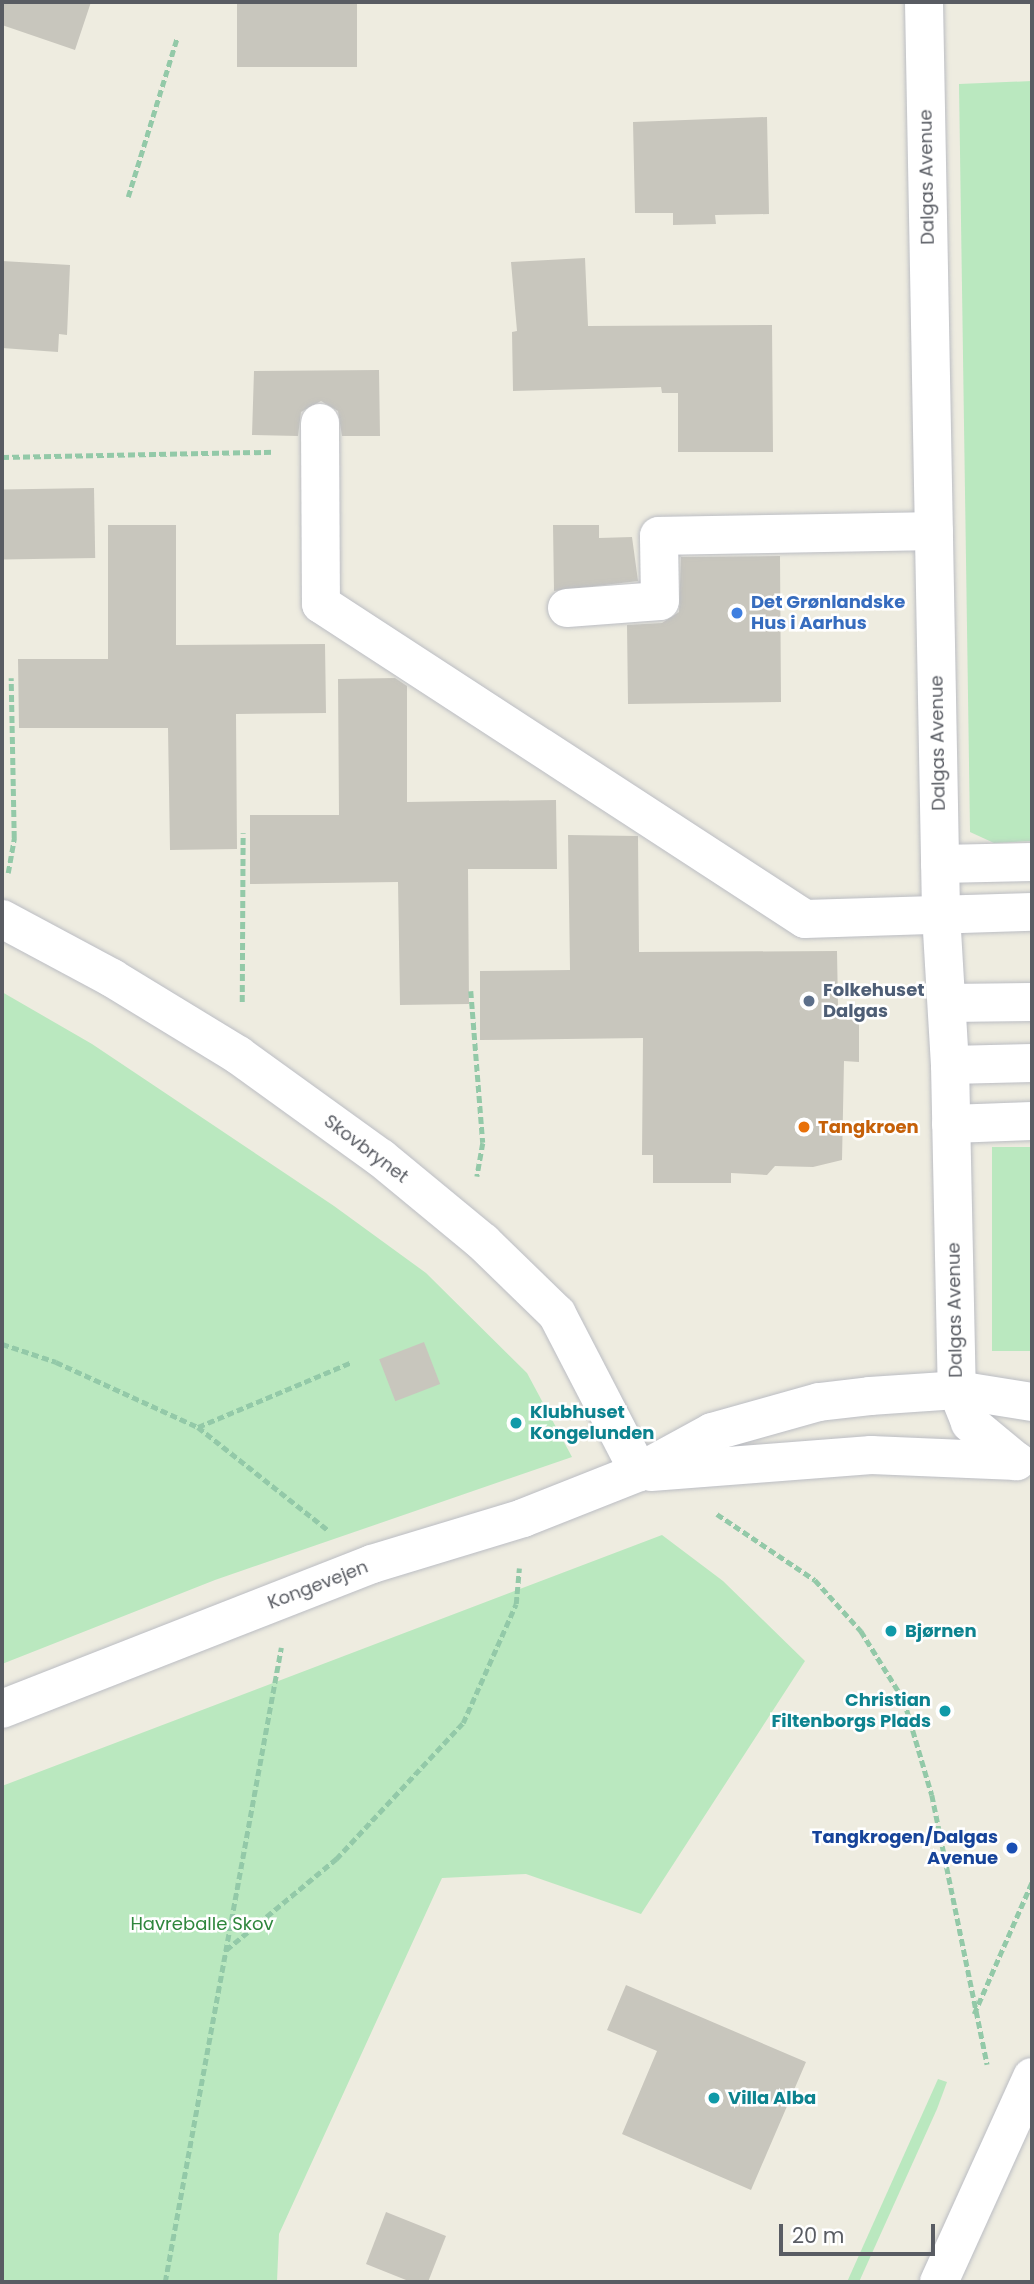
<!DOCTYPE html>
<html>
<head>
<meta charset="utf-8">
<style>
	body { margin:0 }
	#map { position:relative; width:1034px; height:2284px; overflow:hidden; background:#eeece0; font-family:Poppins,sans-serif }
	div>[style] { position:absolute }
	.green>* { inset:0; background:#bae8bf; transform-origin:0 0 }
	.building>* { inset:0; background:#c8c6bd; transform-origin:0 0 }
	.path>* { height:4.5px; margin-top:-2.25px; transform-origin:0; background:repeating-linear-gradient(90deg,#93c9a8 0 7px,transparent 0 10.5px) }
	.roads { filter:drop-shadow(0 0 2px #bbbdc3) drop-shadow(0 0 2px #bbbdc3) }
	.minor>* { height:38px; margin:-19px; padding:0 19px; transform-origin:19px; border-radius:19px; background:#fff }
	.dots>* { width:19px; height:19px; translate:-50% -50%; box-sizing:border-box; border:4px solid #fff; border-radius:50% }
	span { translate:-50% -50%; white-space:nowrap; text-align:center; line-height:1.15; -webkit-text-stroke:5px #fff; paint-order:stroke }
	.street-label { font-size:18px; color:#595c63 }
	.shop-label { font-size:18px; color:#366cbe; font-weight:700 }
	.left { translate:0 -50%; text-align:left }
	.service-label { font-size:18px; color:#4e5e75; font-weight:700 }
	.food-label { font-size:18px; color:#c56008; font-weight:700 }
	.culture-label { font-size:18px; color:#0d838f; font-weight:700 }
	.right { translate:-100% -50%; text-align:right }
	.transit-label { font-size:18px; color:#164399; font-weight:700 }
	.park-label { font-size:18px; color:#2e863c }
	.frame { position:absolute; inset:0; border:4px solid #595c63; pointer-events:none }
	.scale { position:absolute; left:779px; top:2224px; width:156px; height:32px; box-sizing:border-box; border:4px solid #595c63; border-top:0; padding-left:9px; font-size:21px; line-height:24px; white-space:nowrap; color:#595c63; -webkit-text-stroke:5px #fff; paint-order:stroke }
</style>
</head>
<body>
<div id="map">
	<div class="green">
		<i style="clip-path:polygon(1032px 81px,1032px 841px,994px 843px,970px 832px,959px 84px)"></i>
		<i style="clip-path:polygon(2px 992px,92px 1044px,334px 1206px,426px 1273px,527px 1373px,572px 1457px,215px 1580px,2px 1664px)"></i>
		<i style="left:1032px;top:1147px;width:204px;height:40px;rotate:90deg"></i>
		<i style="clip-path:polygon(662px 1535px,723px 1581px,805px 1661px,641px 1914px,526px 1874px,442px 1878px,279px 2234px,277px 2282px,2px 2282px,2px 1786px)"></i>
		<i style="clip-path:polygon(938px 2079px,947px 2082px,937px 2109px,859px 2282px,847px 2282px)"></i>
	</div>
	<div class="building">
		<i style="clip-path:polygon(2px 2px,91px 2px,75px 50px,2px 25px)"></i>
		<i style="left:237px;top:2px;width:120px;height:65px"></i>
		<i style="clip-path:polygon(767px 117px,769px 214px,715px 215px,716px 224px,673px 225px,673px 213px,635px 213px,633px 122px)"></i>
		<i style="clip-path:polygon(585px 258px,588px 326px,772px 325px,773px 452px,678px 452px,678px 393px,662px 393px,661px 387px,513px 391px,512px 332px,517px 331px,511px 262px)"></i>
		<i style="clip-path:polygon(2px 261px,70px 265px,67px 335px,59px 334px,58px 352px,2px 348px)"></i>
		<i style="clip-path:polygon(379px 370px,380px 436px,342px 436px,338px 411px,321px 401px,301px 412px,298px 436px,252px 435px,254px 371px)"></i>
		<i style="left:94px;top:488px;width:70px;height:92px;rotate:89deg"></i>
		<i style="clip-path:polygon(108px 525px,176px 525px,176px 645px,325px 644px,326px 713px,236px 714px,237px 849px,170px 850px,168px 728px,19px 728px,18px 659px,108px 659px)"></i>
		<i style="clip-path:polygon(553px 525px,599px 525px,599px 538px,632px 537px,638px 581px,554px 591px)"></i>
		<i style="clip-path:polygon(780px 556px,781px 702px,628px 704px,627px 625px,662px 623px,679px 612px,681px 557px)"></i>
		<i style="clip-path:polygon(395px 678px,407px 686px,407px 802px,556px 800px,557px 869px,468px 869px,469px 1004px,400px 1005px,398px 882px,250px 884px,250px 815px,339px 815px,338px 679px)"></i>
		<i style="clip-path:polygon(568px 835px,638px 836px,639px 952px,837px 951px,838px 1007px,859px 1007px,859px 1062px,844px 1061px,842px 1160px,813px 1167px,775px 1166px,767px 1175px,731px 1173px,731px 1183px,653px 1183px,653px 1155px,642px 1155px,643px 1038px,480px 1040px,480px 971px,570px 970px)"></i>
		<i style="left:424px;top:1342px;width:45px;height:48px;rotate:69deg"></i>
		<i style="clip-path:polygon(626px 1985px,806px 2062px,751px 2190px,622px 2134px,657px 2051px,607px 2030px)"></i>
		<i style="clip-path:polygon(386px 2212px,446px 2236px,428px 2282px,411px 2282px,366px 2264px)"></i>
	</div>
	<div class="path">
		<i style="left:128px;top:197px;width:166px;rotate:-72.9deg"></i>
		<i style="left:2px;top:457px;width:272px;rotate:-1.1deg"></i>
		<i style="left:8px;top:873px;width:36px;rotate:-80deg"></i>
		<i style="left:14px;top:838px;width:160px;rotate:-91.1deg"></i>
		<i style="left:471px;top:991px;width:152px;rotate:85.5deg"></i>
		<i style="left:483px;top:1143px;width:34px;rotate:100deg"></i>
		<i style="left:242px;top:1002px;width:169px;rotate:-89.7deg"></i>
		<i style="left:2px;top:1344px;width:57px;rotate:18.4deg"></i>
		<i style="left:56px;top:1362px;width:156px;rotate:24.6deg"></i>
		<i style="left:198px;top:1427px;width:167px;rotate:38.4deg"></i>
		<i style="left:198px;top:1427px;width:167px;rotate:-22.9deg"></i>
		<i style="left:717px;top:1514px;width:118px;rotate:34deg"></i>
		<i style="left:815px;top:1580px;width:69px;rotate:48deg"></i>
		<i style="left:861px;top:1631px;width:81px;rotate:58.1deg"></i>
		<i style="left:904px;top:1700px;width:99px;rotate:73.6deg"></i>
		<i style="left:932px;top:1795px;width:275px;rotate:78.4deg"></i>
		<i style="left:226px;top:1950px;width:143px;rotate:-39.6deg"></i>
		<i style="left:336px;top:1859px;width:186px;rotate:-47deg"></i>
		<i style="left:463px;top:1723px;width:130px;rotate:-66deg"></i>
		<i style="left:516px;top:1604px;width:36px;rotate:-85deg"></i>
		<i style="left:974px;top:2014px;width:144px;rotate:-66.3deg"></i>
		<i style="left:165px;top:2282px;width:645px;rotate:-79.63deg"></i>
	</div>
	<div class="roads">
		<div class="minor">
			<i style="left:924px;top:2px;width:912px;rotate:88.93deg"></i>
			<i style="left:941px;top:914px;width:151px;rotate:86.6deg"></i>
			<i style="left:950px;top:1065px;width:325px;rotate:88.8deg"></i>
			<i style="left:957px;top:1390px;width:35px;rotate:68deg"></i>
			<i style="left:970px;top:1423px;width:60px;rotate:39.6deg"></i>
			<i style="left:320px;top:423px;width:181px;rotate:89.7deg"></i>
			<i style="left:321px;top:604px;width:577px;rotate:33.06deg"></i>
			<i style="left:805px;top:919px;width:227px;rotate:-1.8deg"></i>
			<i style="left:567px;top:608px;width:93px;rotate:-4.3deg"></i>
			<i style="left:660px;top:601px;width:65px;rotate:-90.9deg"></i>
			<i style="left:659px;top:536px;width:275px;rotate:-1deg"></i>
			<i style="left:940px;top:864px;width:92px;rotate:-1.2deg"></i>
			<i style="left:2px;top:919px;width:125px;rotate:28.2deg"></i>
			<i style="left:112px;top:978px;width:148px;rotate:31.4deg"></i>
			<i style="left:238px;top:1055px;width:176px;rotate:35.8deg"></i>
			<i style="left:381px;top:1158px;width:132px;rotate:39.5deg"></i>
			<i style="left:483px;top:1242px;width:103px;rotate:44.2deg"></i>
			<i style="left:557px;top:1314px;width:178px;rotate:62.6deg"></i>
			<i style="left:947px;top:1003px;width:85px;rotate:-0.7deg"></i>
			<i style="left:950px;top:1065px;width:82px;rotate:-1.4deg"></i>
			<i style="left:951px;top:1124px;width:81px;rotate:-2.1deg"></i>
			<i style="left:651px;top:1472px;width:221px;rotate:-4.4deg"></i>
			<i style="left:871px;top:1455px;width:146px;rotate:2.4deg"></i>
			<i style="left:2px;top:1709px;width:397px;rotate:-21.4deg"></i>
			<i style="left:372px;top:1564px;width:158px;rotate:-16.9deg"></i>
			<i style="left:523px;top:1518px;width:125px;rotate:-21.6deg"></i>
			<i style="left:639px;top:1472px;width:83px;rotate:-28.7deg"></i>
			<i style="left:712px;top:1432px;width:111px;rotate:-15.7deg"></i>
			<i style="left:819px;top:1402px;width:51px;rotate:-6.7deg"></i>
			<i style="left:870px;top:1396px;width:87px;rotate:-3.9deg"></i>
			<i style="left:957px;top:1390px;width:76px;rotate:9.1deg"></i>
			<i style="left:939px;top:2282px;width:225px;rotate:-65.6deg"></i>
		</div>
	</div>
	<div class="dots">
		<i style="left:737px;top:613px;background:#3f7fe0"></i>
		<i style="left:809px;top:1001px;background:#5c6f8a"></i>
		<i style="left:804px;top:1127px;background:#e8710a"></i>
		<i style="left:516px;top:1423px;background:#0f9aa8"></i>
		<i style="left:891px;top:1631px;background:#0f9aa8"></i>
		<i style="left:945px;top:1711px;background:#0f9aa8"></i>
		<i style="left:1012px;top:1848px;background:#1a4fb4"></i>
		<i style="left:714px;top:2098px;background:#0f9aa8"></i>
	</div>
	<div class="street-label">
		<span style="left:927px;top:177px;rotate:-91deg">Dalgas Avenue</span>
		<span style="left:938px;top:743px;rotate:-91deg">Dalgas Avenue</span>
		<span style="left:366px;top:1149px;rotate:37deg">Skovbrynet</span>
		<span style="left:955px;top:1310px;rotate:-91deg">Dalgas Avenue</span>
		<span style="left:318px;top:1585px;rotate:-21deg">Kongevejen</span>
	</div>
	<div class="shop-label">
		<span class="left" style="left:751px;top:613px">Det Grønlandske<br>Hus i Aarhus</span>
	</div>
	<div class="service-label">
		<span class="left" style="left:823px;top:1001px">Folkehuset<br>Dalgas</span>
	</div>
	<div class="food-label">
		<span class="left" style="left:818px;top:1127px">Tangkroen</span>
	</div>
	<div class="culture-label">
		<span class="left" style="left:530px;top:1423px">Klubhuset<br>Kongelunden</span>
		<span class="left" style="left:905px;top:1631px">Bjørnen</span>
		<span class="right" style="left:931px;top:1711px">Christian<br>Filtenborgs Plads</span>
		<span class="left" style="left:728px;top:2098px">Villa Alba</span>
	</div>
	<div class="transit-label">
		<span class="right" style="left:998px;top:1848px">Tangkrogen/Dalgas<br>Avenue</span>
	</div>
	<div class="park-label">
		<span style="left:202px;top:1924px">Havreballe Skov</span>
	</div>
	<div class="frame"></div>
	<div class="scale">20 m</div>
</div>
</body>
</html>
